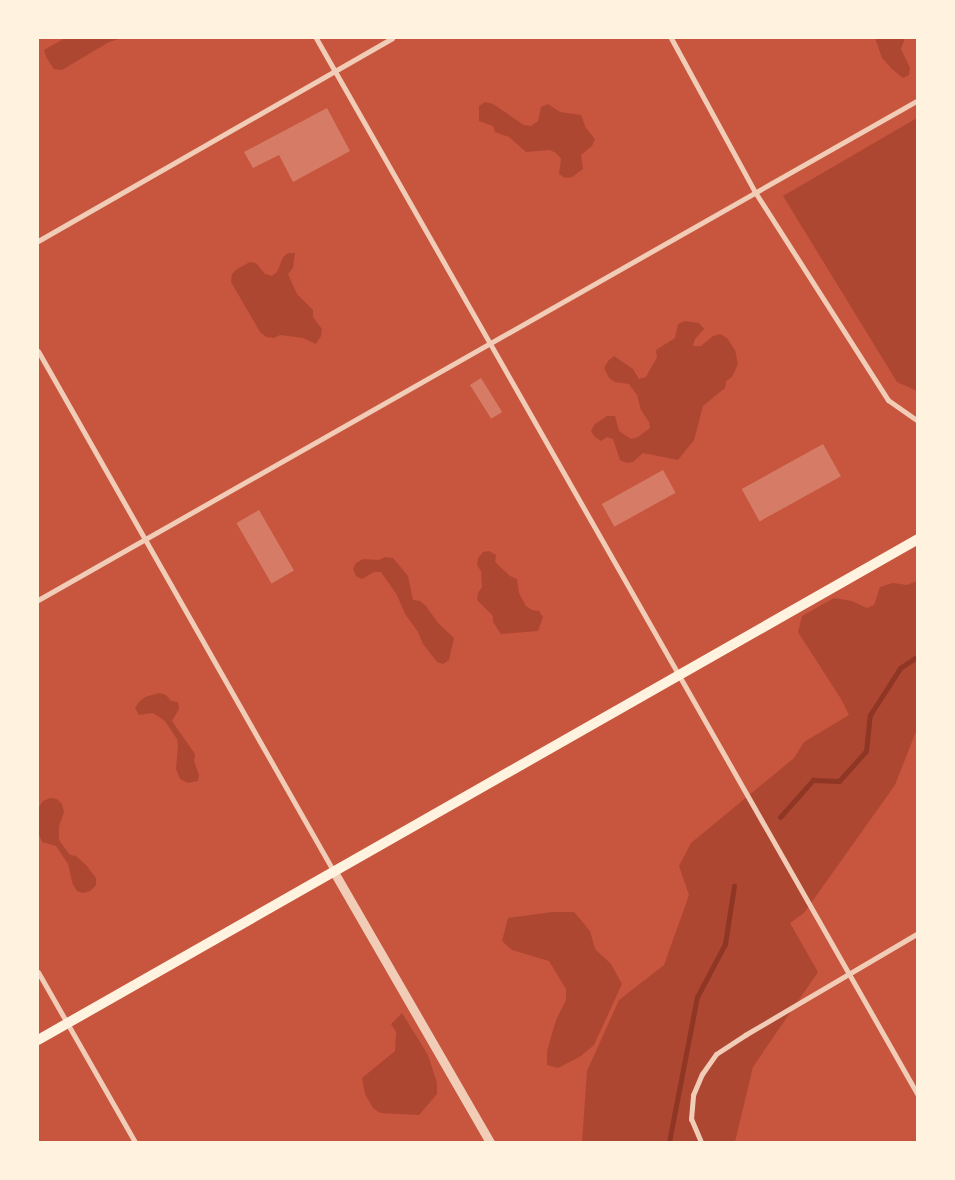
<!DOCTYPE html>
<html>
<head>
<meta charset="utf-8">
<style>
	body { margin:0 }
	#map { position:relative; width:955px; height:1180px; overflow:hidden; background:#c8553d; font-family:Jost,sans-serif }
	div>[style] { position:absolute }
	.green>* { inset:0; background:#ae4732 }
	.stream>* { height:5px; margin:-2.5px; padding:0 2.5px; transform-origin:2.5px; border-radius:2.5px; background:#8f3625 }
	.building>* { inset:0; background:#d67c66; transform-origin:0 0 }
	.minor>* { height:5px; margin:-2.5px; padding:0 2.5px; transform-origin:2.5px; border-radius:2.5px; background:#f1ccb7 }
	.tertiary>* { height:9px; margin:-4.5px; padding:0 4.5px; transform-origin:4.5px; border-radius:4.5px; background:#f1ccb7 }
	.secondary>* { height:10px; margin:-5px; padding:0 5px; transform-origin:5px; border-radius:5px; background:#fff3e0 }
	span { translate:-50% -50%; white-space:nowrap; text-align:center; line-height:1.15; -webkit-text-stroke:4px #fff3e0; paint-order:stroke }
	.frame { position:absolute; inset:0; border:39px solid #fff3e0; pointer-events:none }
</style>
</head>
<body>
<div id="map">
	<div class="green">
		<i style="clip-path:polygon(65px 38px,122px 38px,109px 42px,62px 70px,54px 69px,46px 57px,44px 50px)"></i>
		<i style="clip-path:polygon(875px 38px,905px 38px,901px 49px,910px 68px,909px 75px,903px 78px,892px 69px,882px 58px)"></i>
		<i style="clip-path:polygon(485px 102px,493px 104px,524px 125px,531px 126px,538px 121px,541px 107px,548px 104px,560px 112px,581px 115px,586px 128px,595px 139px,592px 146px,581px 155px,583px 169px,572px 177px,565px 178px,559px 174px,561px 159px,556px 153px,550px 150px,526px 152px,509px 137px,495px 132px,493px 126px,479px 121px,479px 106px)"></i>
		<i style="clip-path:polygon(917px 118px,917px 391px,897px 382px,783px 196px)"></i>
		<i style="clip-path:polygon(288px 253px,295px 253px,293px 268px,288px 274px,291px 281px,297px 294px,313px 310px,313px 317px,322px 329px,321px 336px,316px 344px,303px 338px,280px 335px,274px 338px,266px 337px,260px 332px,231px 282px,232px 274px,237px 269px,250px 262px,256px 263px,265px 274px,272px 276px,277px 272px,283px 257px)"></i>
		<i style="clip-path:polygon(685px 321px,699px 323px,704px 329px,695px 339px,693px 346px,701px 346px,713px 336px,720px 334px,727px 338px,735px 350px,738px 364px,732px 377px,726px 381px,725px 388px,703px 406px,694px 440px,678px 460px,643px 453px,633px 462px,626px 463px,620px 460px,613px 439px,607px 437px,601px 441px,595px 437px,591px 431px,595px 424px,607px 416px,615px 416px,619px 431px,631px 439px,638px 437px,650px 428px,649px 422px,641px 410px,637px 395px,629px 384px,615px 382px,609px 378px,604px 368px,608px 361px,614px 356px,633px 369px,639px 379px,646px 377px,657px 357px,656px 350px,675px 338px,678px 324px)"></i>
		<i style="clip-path:polygon(489px 551px,496px 555px,495px 562px,510px 576px,517px 579px,519px 593px,526px 606px,532px 610px,539px 611px,543px 617px,538px 631px,501px 634px,493px 622px,493px 616px,477px 600px,478px 593px,482px 587px,481px 571px,477px 565px,478px 558px,483px 552px)"></i>
		<i style="clip-path:polygon(385px 557px,393px 558px,408px 576px,413px 600px,420px 601px,426px 606px,438px 623px,454px 638px,449px 660px,443px 664px,437px 662px,423px 644px,418px 632px,405px 614px,397px 595px,381px 572px,374px 572px,362px 579px,356px 576px,353px 569px,356px 563px,363px 559px,379px 560px)"></i>
		<i style="clip-path:polygon(917px 581px,917px 729px,895px 785px,804px 913px,790px 923px,818px 972px,753px 1067px,735px 1142px,582px 1142px,587px 1071px,619px 1000px,664px 965px,689px 895px,679px 866px,691px 843px,794px 758px,804px 742px,849px 715px,841px 699px,798px 632px,802px 616px,834px 598px,852px 601px,867px 608px,874px 605px,880px 587px,893px 583px,907px 585px)"></i>
		<i style="clip-path:polygon(159px 693px,166px 695px,171px 701px,178px 702px,179px 709px,172px 721px,195px 754px,194px 761px,199px 775px,198px 781px,188px 783px,180px 779px,176px 769px,178px 746px,177px 739px,165px 721px,153px 713px,139px 715px,135px 708px,139px 702px,145px 697px)"></i>
		<i style="clip-path:polygon(50px 798px,57px 799px,62px 804px,64px 812px,59px 826px,59px 840px,70px 855px,76px 856px,87px 866px,96px 878px,96px 885px,90px 891px,83px 893px,77px 891px,73px 885px,68px 864px,56px 846px,42px 842px,38px 832px,39px 807px,43px 801px)"></i>
		<i style="clip-path:polygon(553px 912px,574px 912px,590px 931px,595px 949px,611px 964px,622px 984px,594px 1045px,581px 1056px,558px 1068px,547px 1065px,547px 1051px,556px 1020px,566px 1000px,566px 989px,549px 961px,512px 950px,502px 941px,508px 918px)"></i>
		<i style="clip-path:polygon(402px 1013px,428px 1055px,437px 1083px,437px 1094px,419px 1115px,380px 1113px,373px 1108px,365px 1094px,362px 1078px,395px 1051px,396px 1032px,391px 1024px)"></i>
	</div>
	<div class="stream">
		<i style="left:780px;top:817px;width:50px;rotate:-48.3deg"></i>
		<i style="left:813px;top:780px;width:26px;rotate:2deg"></i>
		<i style="left:839px;top:781px;width:40px;rotate:-48deg"></i>
		<i style="left:866px;top:751px;width:36px;rotate:-84deg"></i>
		<i style="left:870px;top:715px;width:56px;rotate:-57.4deg"></i>
		<i style="left:900px;top:668px;width:22px;rotate:-34deg"></i>
		<i style="left:669px;top:1142px;width:148px;rotate:-79.1deg"></i>
		<i style="left:697px;top:997px;width:60px;rotate:-62.2deg"></i>
		<i style="left:725px;top:944px;width:59px;rotate:-81.2deg"></i>
	</div>
	<div class="building">
		<i style="clip-path:polygon(327px 108px,350px 151px,293px 182px,279px 155px,253px 168px,244px 152px)"></i>
		<i style="left:481px;top:378px;width:40px;height:13px;rotate:58deg"></i>
		<i style="left:823px;top:444px;width:37px;height:93px;rotate:61deg"></i>
		<i style="left:663px;top:470px;width:26px;height:70px;rotate:61deg"></i>
		<i style="left:259px;top:510px;width:70px;height:26px;rotate:60deg"></i>
	</div>
	<div class="minor">
		<i style="left:316px;top:38px;width:1216px;rotate:60.34deg"></i>
		<i style="left:671px;top:38px;width:175px;rotate:61.4deg"></i>
		<i style="left:755px;top:192px;width:247px;rotate:57.4deg"></i>
		<i style="left:888px;top:400px;width:37px;rotate:35deg"></i>
		<i style="left:38px;top:241px;width:408px;rotate:-29.8deg"></i>
		<i style="left:38px;top:351px;width:599px;rotate:60.4deg"></i>
		<i style="left:38px;top:600px;width:1012px;rotate:-29.6deg"></i>
		<i style="left:38px;top:972px;width:196px;rotate:60.3deg"></i>
		<i style="left:701px;top:1142px;width:25px;rotate:-113deg"></i>
		<i style="left:691px;top:1119px;width:24px;rotate:-85deg"></i>
		<i style="left:693px;top:1095px;width:23px;rotate:-67deg"></i>
		<i style="left:702px;top:1074px;width:24px;rotate:-55deg"></i>
		<i style="left:716px;top:1054px;width:35px;rotate:-33deg"></i>
		<i style="left:745px;top:1035px;width:201px;rotate:-30.5deg"></i>
	</div>
	<div class="tertiary">
		<i style="left:334px;top:872px;width:312px;rotate:60deg"></i>
	</div>
	<div class="secondary">
		<i style="left:38px;top:1040px;width:1013px;rotate:-29.65deg"></i>
	</div>
	<div class="frame"></div>
</div>
</body>
</html>
